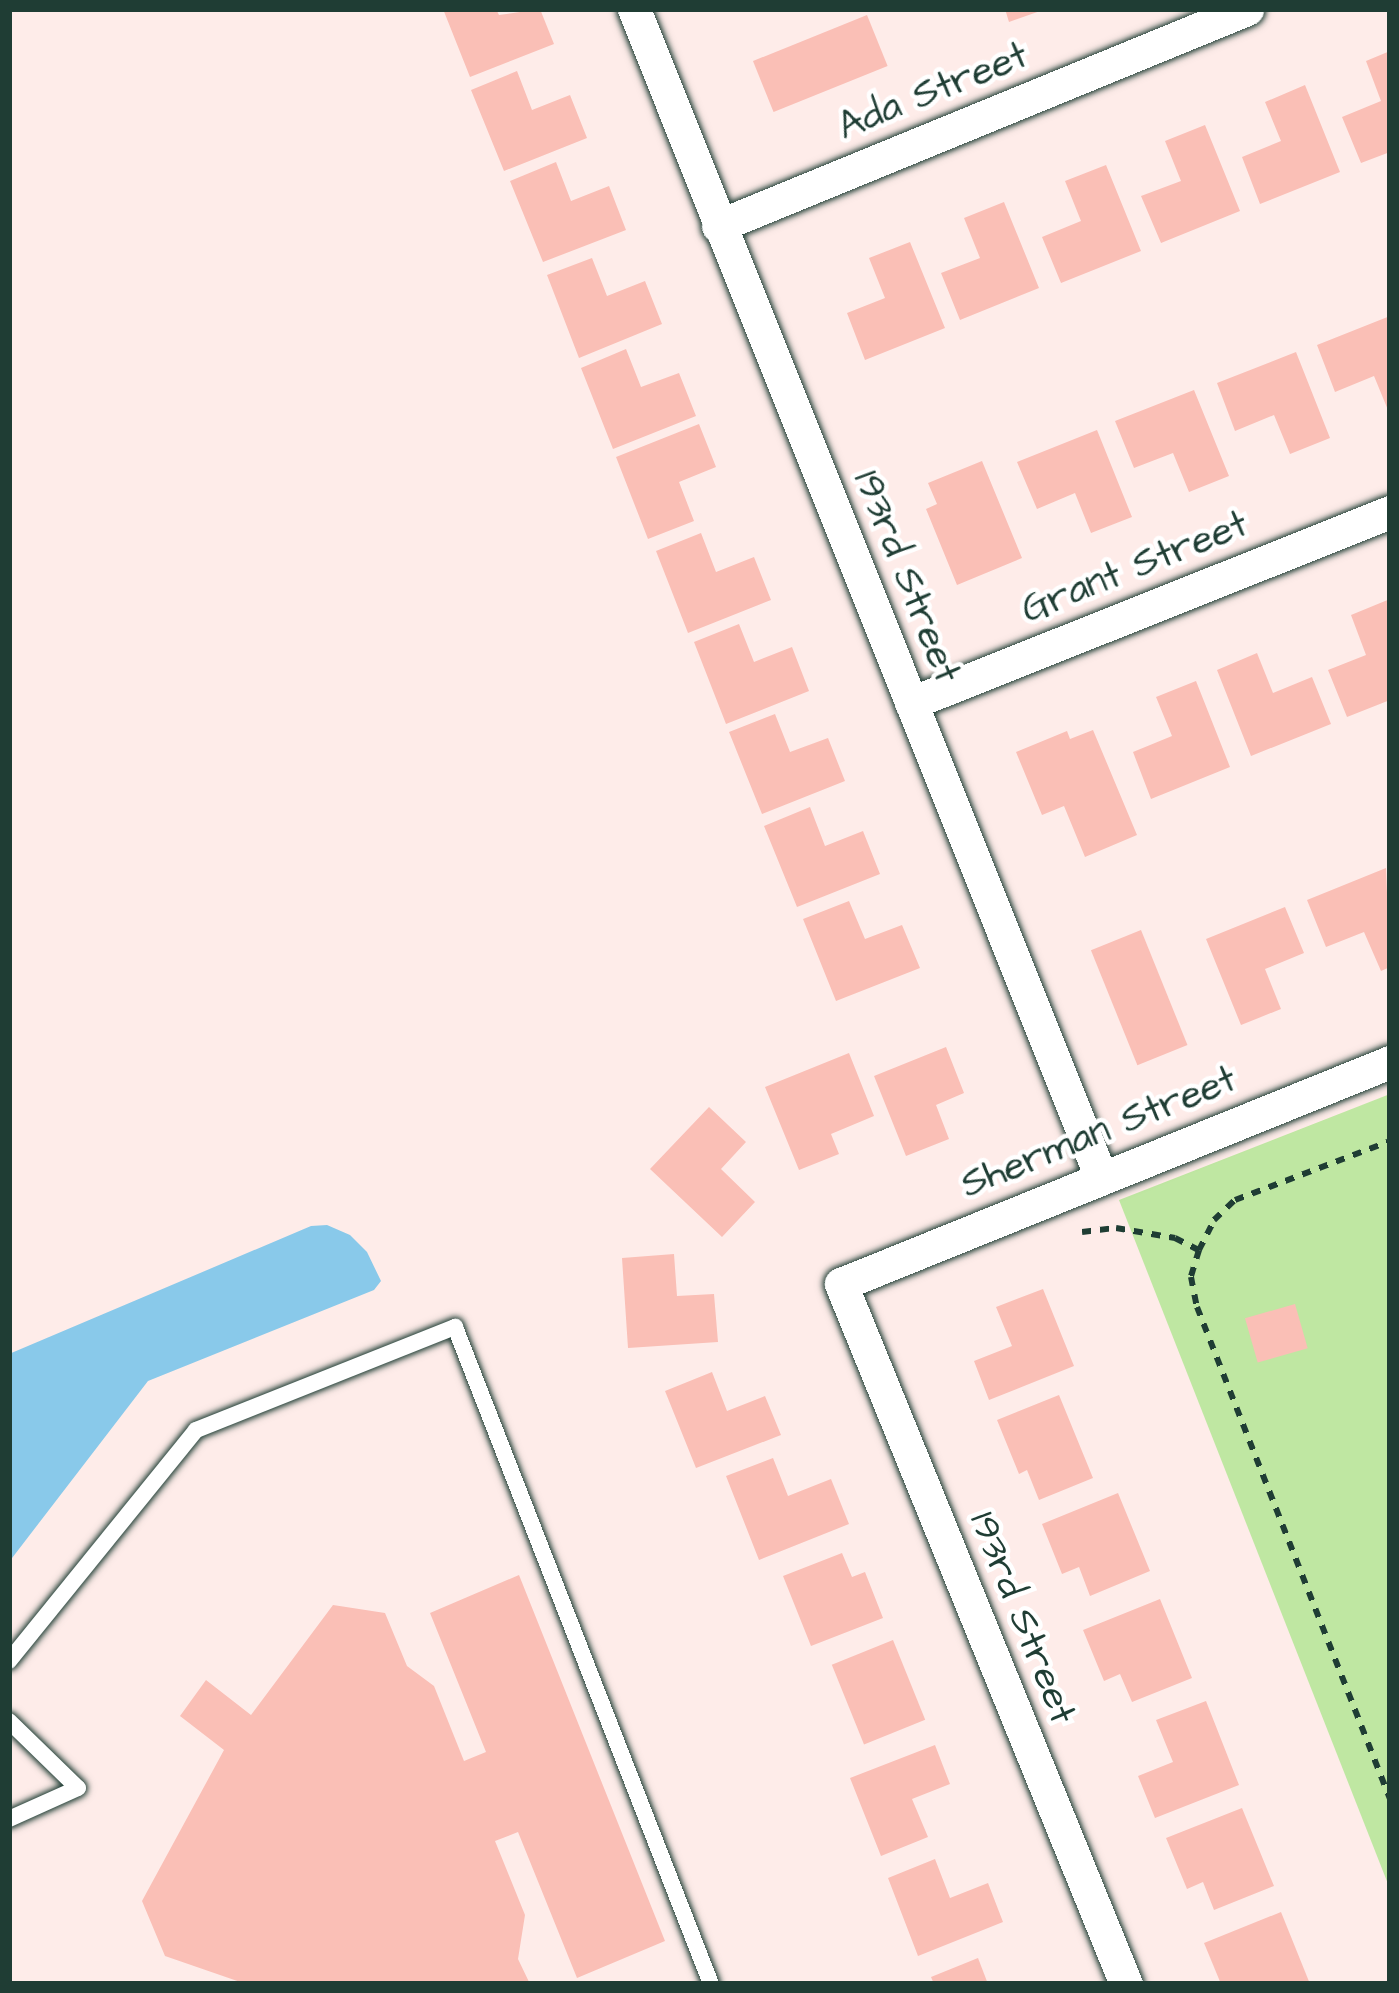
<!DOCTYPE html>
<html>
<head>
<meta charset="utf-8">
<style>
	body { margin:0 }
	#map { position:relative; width:1399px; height:1993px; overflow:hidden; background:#feece9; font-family:"Architects Daughter",sans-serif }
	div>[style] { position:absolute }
	.green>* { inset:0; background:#bfe7a2 }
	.water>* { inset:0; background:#89c9ea }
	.building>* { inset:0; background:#fabfb6; transform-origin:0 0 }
	.path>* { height:6px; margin-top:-3px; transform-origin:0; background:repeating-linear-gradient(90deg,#1f3d34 0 9px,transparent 0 18px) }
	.roads { filter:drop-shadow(0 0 3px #1f3d34) drop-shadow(0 0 3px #1f3d34) }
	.lane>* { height:16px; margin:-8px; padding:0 8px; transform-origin:8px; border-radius:8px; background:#fff }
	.street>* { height:33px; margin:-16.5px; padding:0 16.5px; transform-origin:16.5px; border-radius:16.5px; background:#fff }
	span { translate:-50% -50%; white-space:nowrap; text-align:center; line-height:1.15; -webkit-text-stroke:9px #fff; paint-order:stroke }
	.street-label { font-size:39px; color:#1f3d34 }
	.frame { position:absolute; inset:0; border:12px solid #1f3d34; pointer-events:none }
</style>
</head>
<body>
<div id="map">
	<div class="green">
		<i style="clip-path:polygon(1390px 1094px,1390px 1889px,1119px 1200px)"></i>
	</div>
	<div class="water">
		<i style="clip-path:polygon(327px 1225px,350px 1235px,367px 1252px,381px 1281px,374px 1290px,148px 1381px,9px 1562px,9px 1354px,311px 1226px)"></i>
	</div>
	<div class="building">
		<i style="clip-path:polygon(443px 9px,496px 9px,499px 15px,540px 9px,554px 44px,470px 77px)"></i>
		<i style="clip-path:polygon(1005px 9px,1043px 9px,1043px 10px,1009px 22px)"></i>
		<i style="left:867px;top:15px;width:55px;height:123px;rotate:68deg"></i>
		<i style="clip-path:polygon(1390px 51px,1390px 152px,1361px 163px,1342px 117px,1381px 101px,1366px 61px)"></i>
		<i style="clip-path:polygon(517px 71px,532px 110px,570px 95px,587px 138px,504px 171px,471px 90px)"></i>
		<i style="clip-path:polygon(1305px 85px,1340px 172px,1260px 204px,1242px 157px,1281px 141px,1265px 102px)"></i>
		<i style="clip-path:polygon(1205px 125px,1240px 211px,1161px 243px,1141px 196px,1181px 181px,1165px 141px)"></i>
		<i style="clip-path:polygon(556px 162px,571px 201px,609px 186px,626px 230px,543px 262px,510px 181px)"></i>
		<i style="clip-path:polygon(1106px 165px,1141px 251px,1061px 283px,1042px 237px,1081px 221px,1065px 181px)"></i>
		<i style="clip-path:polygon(1004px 202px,1039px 288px,960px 320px,941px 273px,980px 258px,964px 218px)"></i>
		<i style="clip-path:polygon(910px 242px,945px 328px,865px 360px,847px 313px,885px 298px,869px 258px)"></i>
		<i style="clip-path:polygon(592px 258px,607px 296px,645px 281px,662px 324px,579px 358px,547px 275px)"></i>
		<i style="clip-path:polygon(1390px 316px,1390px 415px,1374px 376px,1335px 392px,1317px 345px)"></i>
		<i style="clip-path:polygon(626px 349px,641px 387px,679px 373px,696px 416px,613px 449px,581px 368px)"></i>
		<i style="clip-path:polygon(1296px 352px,1330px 438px,1290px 454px,1274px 415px,1235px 431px,1217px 383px)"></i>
		<i style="clip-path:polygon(1194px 390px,1229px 476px,1189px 492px,1173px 453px,1134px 468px,1115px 421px)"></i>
		<i style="clip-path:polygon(699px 424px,716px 467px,679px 482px,694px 521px,648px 539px,616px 457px)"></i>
		<i style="clip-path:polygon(1097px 430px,1132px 517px,1091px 533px,1075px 493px,1037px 509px,1017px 462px)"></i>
		<i style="clip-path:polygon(982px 461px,1022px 558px,957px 585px,926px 509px,937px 504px,928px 483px)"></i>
		<i style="clip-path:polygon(701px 533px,716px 572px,754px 557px,771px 600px,688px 633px,656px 551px)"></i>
		<i style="clip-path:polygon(1390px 599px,1390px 700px,1347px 717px,1328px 670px,1366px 655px,1351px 615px)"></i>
		<i style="clip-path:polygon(739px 624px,754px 662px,792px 647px,809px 691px,726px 724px,694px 642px)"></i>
		<i style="clip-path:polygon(1257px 653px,1273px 693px,1312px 677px,1331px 724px,1251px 756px,1217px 670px)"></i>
		<i style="clip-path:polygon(1196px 681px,1230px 767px,1151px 799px,1133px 752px,1172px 736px,1156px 697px)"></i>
		<i style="clip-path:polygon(775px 714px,790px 752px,828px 738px,845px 781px,762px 814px,729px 732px)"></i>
		<i style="clip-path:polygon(1093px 730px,1137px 835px,1085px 857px,1064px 806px,1042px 815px,1016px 752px,1067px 731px,1070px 739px)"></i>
		<i style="clip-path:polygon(810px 807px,825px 846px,863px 831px,880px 874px,797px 907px,764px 826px)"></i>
		<i style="clip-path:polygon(1386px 868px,1390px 967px,1381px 971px,1364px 932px,1326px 947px,1307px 900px)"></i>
		<i style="clip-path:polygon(849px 901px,865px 939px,902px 925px,920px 968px,836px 1001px,803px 919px)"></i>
		<i style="clip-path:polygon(1285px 907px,1304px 953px,1265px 969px,1281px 1009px,1241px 1025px,1206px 939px)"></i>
		<i style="left:1141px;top:930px;width:124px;height:54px;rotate:68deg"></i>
		<i style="clip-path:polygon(946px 1047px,964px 1093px,936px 1105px,949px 1139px,906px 1156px,874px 1076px)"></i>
		<i style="clip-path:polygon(849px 1053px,874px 1116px,831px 1134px,839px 1154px,799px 1170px,765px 1087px)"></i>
		<i style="clip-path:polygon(709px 1107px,746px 1142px,721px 1169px,755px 1202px,722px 1237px,650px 1169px)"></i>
		<i style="clip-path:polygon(674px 1254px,677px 1296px,714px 1294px,718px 1342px,628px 1348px,622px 1258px)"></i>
		<i style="clip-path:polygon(1043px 1289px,1074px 1366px,989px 1400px,974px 1361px,1012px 1346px,996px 1307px)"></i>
		<i style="left:1295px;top:1304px;width:46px;height:52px;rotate:74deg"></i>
		<i style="clip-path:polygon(712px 1372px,727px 1411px,765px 1396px,781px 1435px,696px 1468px,665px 1391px)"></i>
		<i style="clip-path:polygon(1059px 1395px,1093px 1478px,1039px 1500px,1027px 1470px,1019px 1474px,997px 1420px)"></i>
		<i style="clip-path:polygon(773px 1458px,788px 1496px,831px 1479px,849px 1524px,759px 1560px,726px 1476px)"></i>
		<i style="clip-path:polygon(1118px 1493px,1150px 1571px,1090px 1596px,1079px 1567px,1062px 1574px,1042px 1524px)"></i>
		<i style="clip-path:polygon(842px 1553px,852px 1577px,865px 1572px,883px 1618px,811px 1646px,783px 1576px)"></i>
		<i style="clip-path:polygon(519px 1575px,665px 1941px,577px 1978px,518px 1832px,495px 1841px,525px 1915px,518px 1959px,530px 1984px,246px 1984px,165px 1956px,142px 1901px,224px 1750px,180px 1716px,206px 1680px,251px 1715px,333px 1605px,385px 1613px,407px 1666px,434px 1686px,464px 1761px,486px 1752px,430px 1613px)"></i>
		<i style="clip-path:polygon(1160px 1599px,1192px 1678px,1132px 1702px,1120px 1674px,1104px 1681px,1083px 1630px)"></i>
		<i style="left:893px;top:1640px;width:86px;height:66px;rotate:68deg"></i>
		<i style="clip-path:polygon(1206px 1701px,1239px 1785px,1155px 1818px,1138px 1776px,1173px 1762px,1156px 1720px)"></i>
		<i style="clip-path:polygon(935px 1745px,950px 1784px,912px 1799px,928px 1837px,881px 1856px,850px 1778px)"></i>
		<i style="clip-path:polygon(1242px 1808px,1274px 1886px,1214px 1910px,1203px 1882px,1187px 1889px,1166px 1838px)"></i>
		<i style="clip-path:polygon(935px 1859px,950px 1898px,988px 1883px,1003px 1922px,918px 1956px,888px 1878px)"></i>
		<i style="clip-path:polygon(1281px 1912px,1310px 1984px,1221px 1984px,1204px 1943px)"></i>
		<i style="clip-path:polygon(978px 1958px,988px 1984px,934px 1984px,931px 1977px)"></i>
	</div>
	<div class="path">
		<i style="left:1082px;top:1232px;width:34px;rotate:-7deg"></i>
		<i style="left:1116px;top:1228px;width:60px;rotate:9.6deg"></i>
		<i style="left:1175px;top:1238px;width:27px;rotate:27deg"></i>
		<i style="left:1199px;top:1250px;width:28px;rotate:107deg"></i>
		<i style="left:1191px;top:1277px;width:31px;rotate:79deg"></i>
		<i style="left:1197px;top:1307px;width:529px;rotate:68.58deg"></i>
		<i style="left:1199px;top:1250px;width:34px;rotate:-63deg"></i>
		<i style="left:1214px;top:1220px;width:29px;rotate:-44deg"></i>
		<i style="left:1235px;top:1200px;width:166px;rotate:-20.8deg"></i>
	</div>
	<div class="roads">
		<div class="lane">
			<i style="left:9px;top:1661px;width:297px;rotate:-51deg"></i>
			<i style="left:196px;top:1430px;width:279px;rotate:-21.7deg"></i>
			<i style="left:455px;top:1327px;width:705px;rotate:68.71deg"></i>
			<i style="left:9px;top:1721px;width:96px;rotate:44.2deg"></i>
			<i style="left:78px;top:1788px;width:76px;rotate:155.8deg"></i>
		</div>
		<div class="street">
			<i style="left:634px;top:9px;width:1258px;rotate:68.21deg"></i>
			<i style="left:718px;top:226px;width:572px;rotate:-22.3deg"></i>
			<i style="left:911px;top:703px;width:516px;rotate:-21.74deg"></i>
			<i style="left:1126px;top:1984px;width:756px;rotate:-112.15deg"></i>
			<i style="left:841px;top:1284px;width:592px;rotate:-22.02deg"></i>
		</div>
	</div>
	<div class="street-label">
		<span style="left:933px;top:92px;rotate:-22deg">Ada Street</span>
		<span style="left:1135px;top:568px;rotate:-22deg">Grant Street</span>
		<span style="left:906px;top:577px;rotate:68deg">193rd Street</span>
		<span style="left:1099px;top:1133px;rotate:-22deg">Sherman Street</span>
		<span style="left:1022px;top:1618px;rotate:68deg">193rd Street</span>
	</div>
	<div class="frame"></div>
</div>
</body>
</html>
